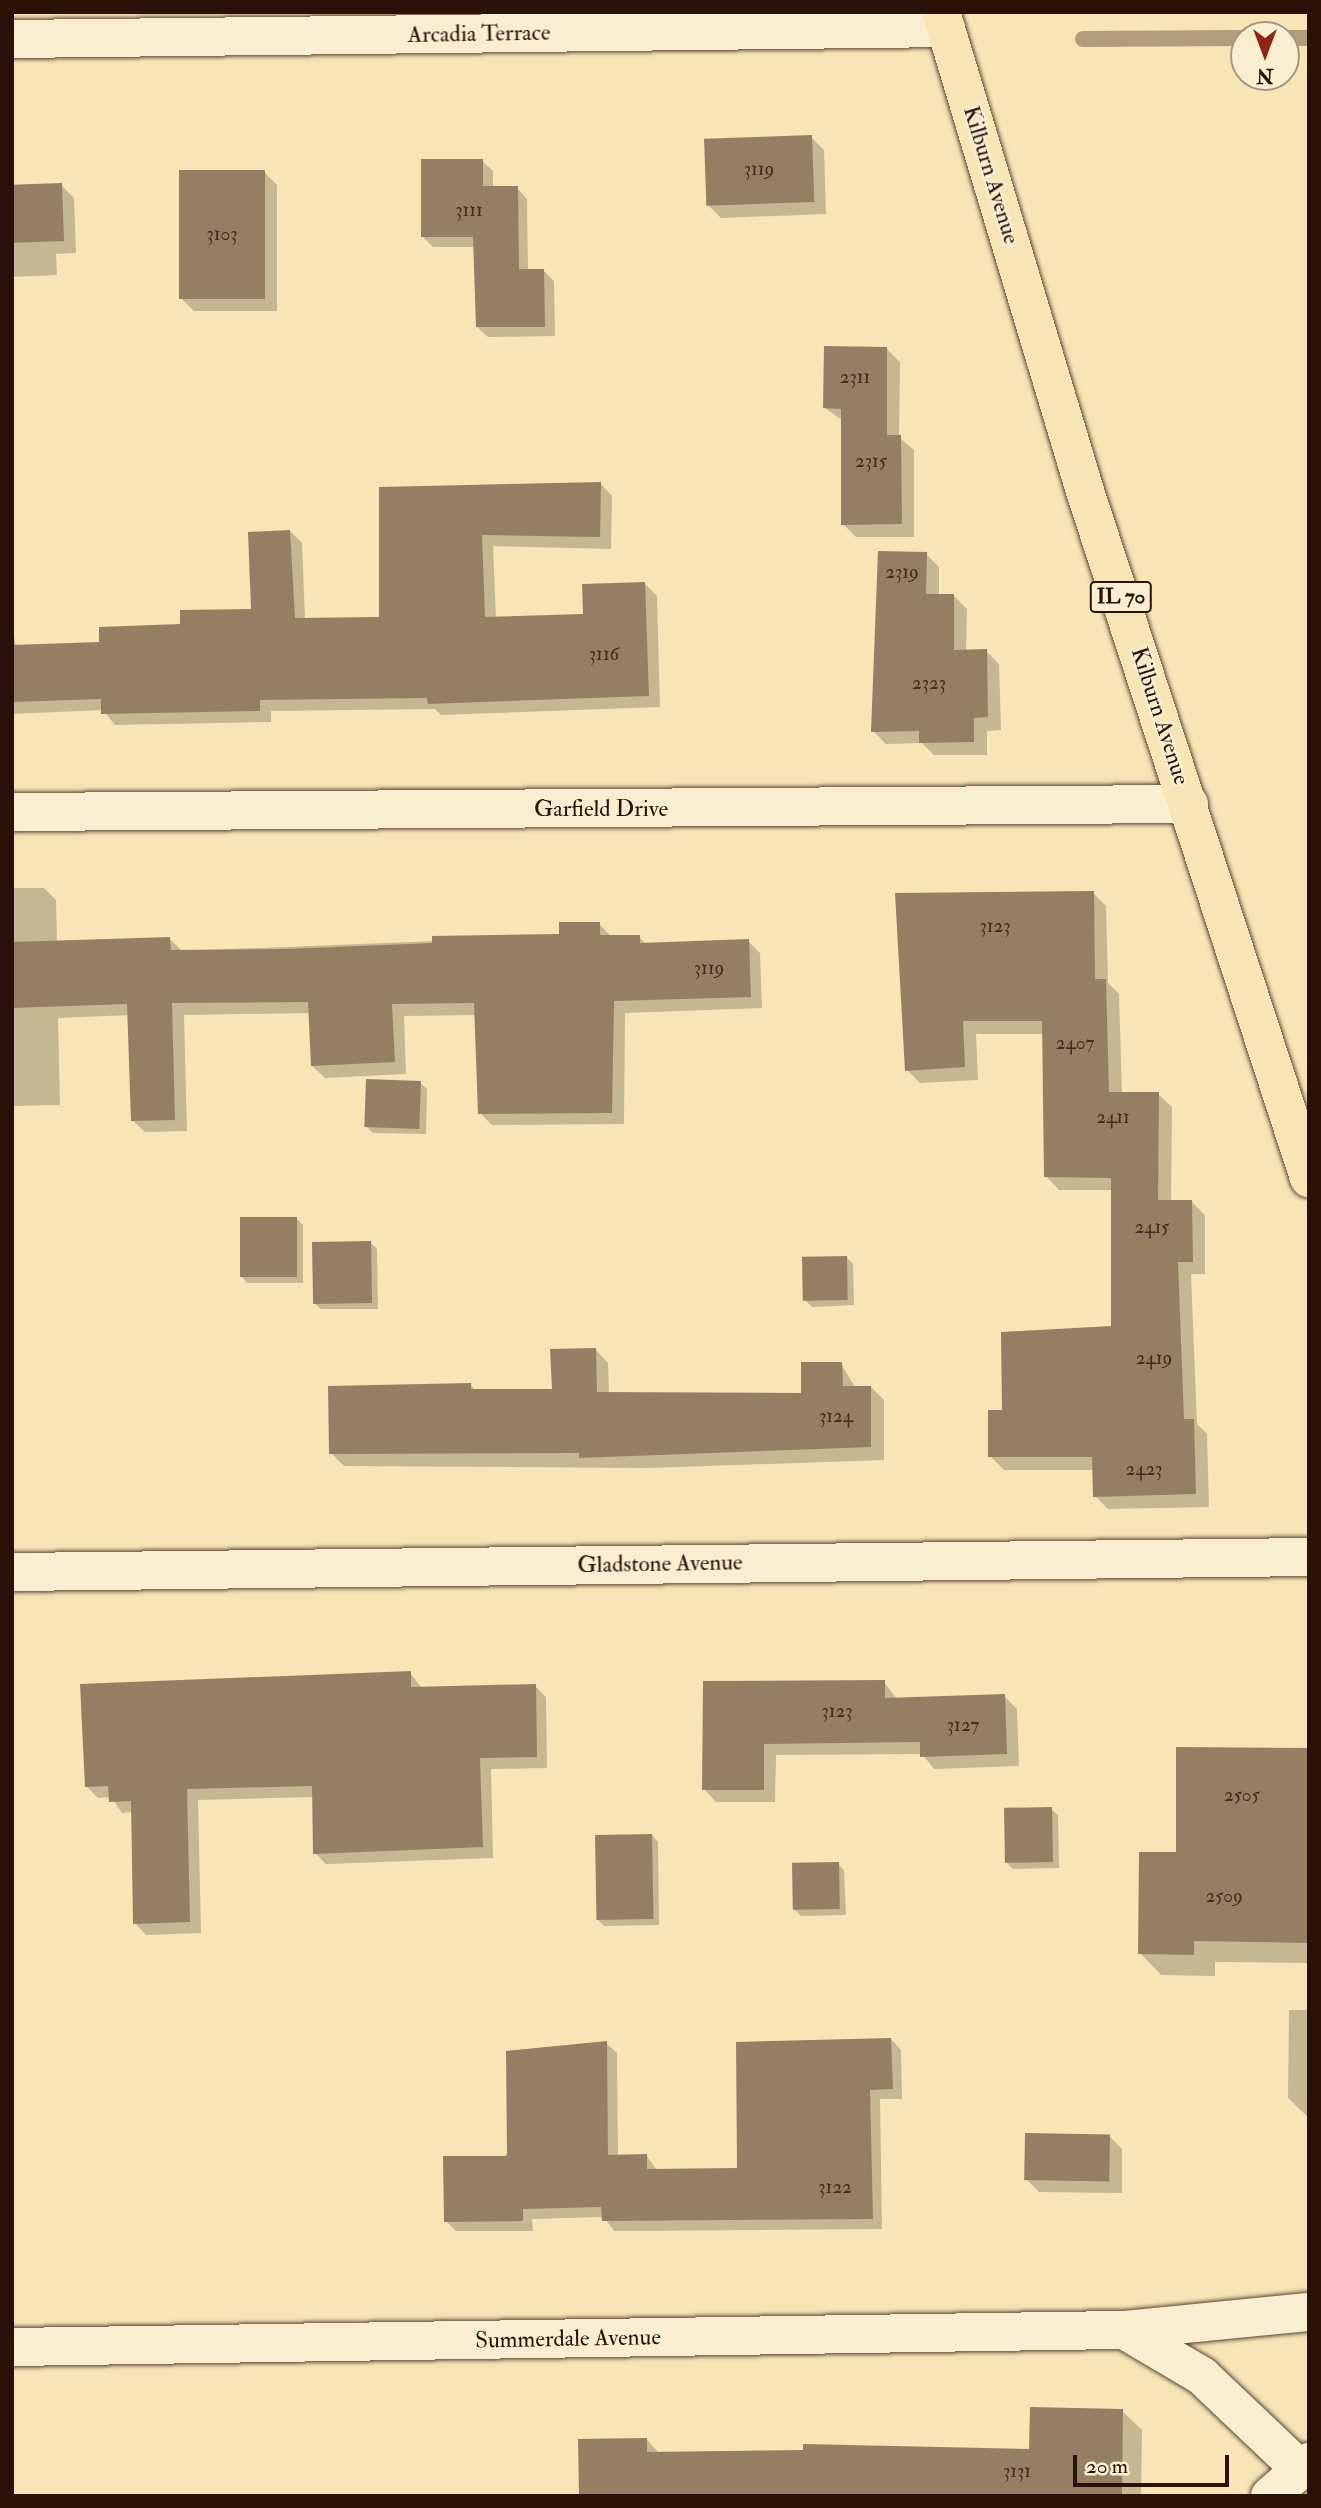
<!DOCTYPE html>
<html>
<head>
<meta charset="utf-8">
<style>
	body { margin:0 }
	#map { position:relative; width:1321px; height:2508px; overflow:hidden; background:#f7e5b6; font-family:"IM FELL Double Pica",serif }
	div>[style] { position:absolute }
	.shadow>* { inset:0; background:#0003 }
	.stream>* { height:16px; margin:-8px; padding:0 8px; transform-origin:8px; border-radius:8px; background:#b19d7b }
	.building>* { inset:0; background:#957f62; transform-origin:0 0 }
	.roads { filter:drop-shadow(0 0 2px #5d4634) drop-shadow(0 0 2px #5d4634) }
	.minor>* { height:38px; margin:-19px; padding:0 19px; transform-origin:19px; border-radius:19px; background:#faeed0 }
	.tertiary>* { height:38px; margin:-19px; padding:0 19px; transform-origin:19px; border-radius:19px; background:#faeed0 }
	.primary>* { height:38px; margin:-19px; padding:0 19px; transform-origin:19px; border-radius:19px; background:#f7e5b6 }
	span { translate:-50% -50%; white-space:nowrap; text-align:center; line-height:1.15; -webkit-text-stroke:5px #faeed0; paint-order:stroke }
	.number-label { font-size:19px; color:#452c1e }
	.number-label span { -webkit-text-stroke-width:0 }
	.shield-label span { padding:2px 5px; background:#faeed0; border:2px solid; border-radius:5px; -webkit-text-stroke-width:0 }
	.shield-label { font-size:21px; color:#2a1108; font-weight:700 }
	.street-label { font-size:23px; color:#2a1108 }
	.frame { position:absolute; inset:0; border:14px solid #2a1108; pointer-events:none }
	.north { position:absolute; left:1230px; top:21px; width:70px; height:70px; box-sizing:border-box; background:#faeed0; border:2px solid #a79680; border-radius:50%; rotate:180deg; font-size:19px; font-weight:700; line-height:28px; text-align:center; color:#2a1108 }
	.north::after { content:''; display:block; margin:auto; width:24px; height:32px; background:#8f2418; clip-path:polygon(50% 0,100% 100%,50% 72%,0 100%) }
	.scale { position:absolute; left:1073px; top:2455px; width:156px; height:32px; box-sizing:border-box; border:4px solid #2a1108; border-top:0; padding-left:9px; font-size:21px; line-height:24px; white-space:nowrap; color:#2a1108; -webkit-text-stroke:5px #faeed0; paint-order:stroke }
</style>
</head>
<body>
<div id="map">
	<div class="shadow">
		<i style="clip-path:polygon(811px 137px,824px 150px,826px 214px,721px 218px,708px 205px)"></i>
		<i style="clip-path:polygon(482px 161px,493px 171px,493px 188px,517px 188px,527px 199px,528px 271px,544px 271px,554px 281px,555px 336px,488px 337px,477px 327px,475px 247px,433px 247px,422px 236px)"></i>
		<i style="clip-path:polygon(264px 172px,277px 185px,277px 311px,194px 311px,181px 298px)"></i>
		<i style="clip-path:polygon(61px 185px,74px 198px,76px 253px,56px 254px,57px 275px,12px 277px,12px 186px)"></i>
		<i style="clip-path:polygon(887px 349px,900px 362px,899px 437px,914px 450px,914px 537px,856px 537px,843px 524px,843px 421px,825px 408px)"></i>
		<i style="clip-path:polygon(601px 484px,612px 496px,611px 549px,493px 546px,496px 619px,585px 616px,645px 584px,657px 596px,660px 707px,441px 715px,435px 709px,271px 711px,271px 722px,115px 725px,103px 710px,12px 714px,12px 626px,16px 647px,101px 644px,253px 611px,290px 531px,302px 543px,305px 619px,381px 619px,381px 489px)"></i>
		<i style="clip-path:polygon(926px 554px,939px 567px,939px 596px,954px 596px,967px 609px,966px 651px,986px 651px,999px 664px,1001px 730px,987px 731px,987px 755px,934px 755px,922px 743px,886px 744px,873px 731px)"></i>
		<i style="clip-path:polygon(12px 888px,44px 888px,56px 900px,57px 942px,170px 939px,182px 951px,561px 936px,599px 924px,612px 937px,639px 937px,646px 944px,748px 941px,760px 953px,762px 1008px,625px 1013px,624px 1124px,492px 1125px,480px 1113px,476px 1015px,404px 1016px,406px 1074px,325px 1078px,312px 1066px,310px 1013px,184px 1015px,187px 1131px,145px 1132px,132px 1120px,130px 1015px,58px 1018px,60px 1105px,12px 1106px)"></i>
		<i style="clip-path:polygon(1093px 893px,1106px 906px,1108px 983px,1119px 994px,1122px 1094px,1158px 1094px,1172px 1107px,1171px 1202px,1191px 1201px,1205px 1215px,1205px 1274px,1191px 1274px,1197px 1424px,1207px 1434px,1209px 1507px,1108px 1509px,1095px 1496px,1094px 1470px,1004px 1470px,990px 1456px,1004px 1412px,1113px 1328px,1113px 1190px,1059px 1190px,1046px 1176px,1044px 1034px,976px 1034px,978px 1080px,920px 1083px,907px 1070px)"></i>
		<i style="clip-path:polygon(420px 1083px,427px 1089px,426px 1134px,373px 1133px,367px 1127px)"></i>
		<i style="clip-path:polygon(297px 1219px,303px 1225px,303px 1283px,247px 1283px,241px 1276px)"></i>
		<i style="clip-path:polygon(371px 1243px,377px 1249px,378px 1309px,321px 1309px,314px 1303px)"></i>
		<i style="clip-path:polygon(846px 1257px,853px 1264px,854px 1305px,812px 1307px,805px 1300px)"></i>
		<i style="clip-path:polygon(595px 1349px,608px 1363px,609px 1394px,802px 1395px,841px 1364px,855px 1387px,871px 1387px,884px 1400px,884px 1460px,649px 1468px,344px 1466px,331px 1453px,470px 1384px,476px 1391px,553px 1391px)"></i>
		<i style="clip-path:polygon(410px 1673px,422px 1688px,535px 1686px,546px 1697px,547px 1768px,491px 1769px,493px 1858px,326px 1864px,315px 1853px,314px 1797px,198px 1800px,201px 1933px,146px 1935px,135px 1923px,133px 1812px,122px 1813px,111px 1797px,98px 1798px,87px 1787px)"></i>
		<i style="clip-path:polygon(884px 1682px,897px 1699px,1004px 1696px,1017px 1709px,1019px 1766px,934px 1769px,922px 1754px,776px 1755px,775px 1802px,716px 1802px,704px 1789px,705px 1683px)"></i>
		<i style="clip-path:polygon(1309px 1750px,1309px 1963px,1215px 1962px,1215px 1976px,1161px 1975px,1140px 1953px,1178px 1854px)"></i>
		<i style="clip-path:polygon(1051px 1809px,1058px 1815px,1059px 1868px,1013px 1869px,1007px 1863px)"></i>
		<i style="clip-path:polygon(652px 1835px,658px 1842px,659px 1925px,604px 1926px,598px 1920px)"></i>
		<i style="clip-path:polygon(838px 1864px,844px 1870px,846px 1915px,801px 1916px,795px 1910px)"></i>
		<i style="clip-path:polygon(1289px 2010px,1309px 2010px,1309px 2118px,1288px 2098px)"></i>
		<i style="clip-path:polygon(891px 2039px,901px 2050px,902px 2099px,880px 2099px,882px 2229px,614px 2231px,604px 2217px,532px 2219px,533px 2231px,456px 2231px,446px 2221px,606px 2043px,617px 2053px,618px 2156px,646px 2155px,657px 2170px,739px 2169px)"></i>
		<i style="clip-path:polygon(1109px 2136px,1122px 2149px,1122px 2193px,1039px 2192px,1026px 2179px)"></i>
		<i style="clip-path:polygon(1122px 2411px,1142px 2430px,1141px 2496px,806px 2496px,1031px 2451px)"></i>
		<i style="clip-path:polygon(647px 2440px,660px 2454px,744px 2496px,580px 2441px)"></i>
	</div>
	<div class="stream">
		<i style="left:1286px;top:38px;width:23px"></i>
		<i style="left:1083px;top:39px;width:161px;rotate:-0.4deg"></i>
	</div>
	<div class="building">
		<i style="left:812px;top:135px;width:67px;height:108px;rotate:88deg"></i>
		<i style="clip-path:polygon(421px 159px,483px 159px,483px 186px,518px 186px,519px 269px,544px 269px,545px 327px,476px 327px,473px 237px,421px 237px)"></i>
		<i style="left:179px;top:170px;width:86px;height:129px"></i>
		<i style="left:62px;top:183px;width:58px;height:50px;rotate:88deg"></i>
		<i style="clip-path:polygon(824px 346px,887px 347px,887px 435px,901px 435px,902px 524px,841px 525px,841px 409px,823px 408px)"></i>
		<i style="clip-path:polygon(601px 482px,600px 537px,482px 535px,485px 617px,583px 614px,582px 584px,645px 582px,649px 696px,428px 704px,427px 698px,260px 700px,260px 711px,101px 714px,101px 699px,12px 702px,12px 645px,99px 642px,99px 627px,180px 624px,180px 610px,251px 609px,248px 532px,290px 530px,295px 618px,379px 617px,379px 487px)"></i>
		<i style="clip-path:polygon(878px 551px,927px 552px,926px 594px,954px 594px,954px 650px,987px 649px,988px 717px,974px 718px,974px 742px,919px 743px,919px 731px,871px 732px)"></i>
		<i style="clip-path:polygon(1094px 891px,1095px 979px,1106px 979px,1109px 1092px,1159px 1092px,1158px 1200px,1192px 1200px,1193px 1262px,1178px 1262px,1184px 1419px,1194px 1419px,1196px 1494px,1093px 1497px,1092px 1457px,988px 1457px,988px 1410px,1002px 1410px,1001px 1332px,1111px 1326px,1111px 1178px,1044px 1177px,1042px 1021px,963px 1021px,965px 1067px,905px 1071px,895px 893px)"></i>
		<i style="clip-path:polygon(559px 922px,600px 922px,600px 935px,640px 935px,640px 943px,749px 939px,751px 997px,614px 1001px,612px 1113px,478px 1114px,474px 1003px,392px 1004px,395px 1062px,311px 1066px,308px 1002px,172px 1003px,175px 1120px,131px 1121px,127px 1004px,12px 1008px,12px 942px,170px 937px,171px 950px,287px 949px,432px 943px,432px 936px,559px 934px)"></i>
		<i style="left:366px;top:1079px;width:55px;height:48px;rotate:2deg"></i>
		<i style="left:240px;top:1217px;width:57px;height:60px"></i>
		<i style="left:371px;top:1241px;width:62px;height:59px;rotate:89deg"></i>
		<i style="left:847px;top:1256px;width:44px;height:45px;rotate:89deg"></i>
		<i style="clip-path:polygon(596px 1348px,597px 1392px,801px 1393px,801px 1362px,842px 1362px,843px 1386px,871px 1386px,871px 1447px,579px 1458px,579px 1453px,329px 1454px,328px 1386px,471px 1383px,471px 1389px,552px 1389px,550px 1349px)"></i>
		<i style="clip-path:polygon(411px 1671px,411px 1687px,536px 1684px,537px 1757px,480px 1758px,483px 1847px,313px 1854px,312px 1786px,187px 1789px,190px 1922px,133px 1924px,131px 1801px,109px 1802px,108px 1786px,85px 1787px,80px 1684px)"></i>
		<i style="clip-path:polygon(885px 1680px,885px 1698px,1005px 1694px,1007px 1754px,920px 1757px,920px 1742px,764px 1744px,764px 1790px,702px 1790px,703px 1681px)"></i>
		<i style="clip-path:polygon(1176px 1747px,1309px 1748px,1309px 1943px,1194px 1941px,1194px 1955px,1138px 1954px,1139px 1852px,1176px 1852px)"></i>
		<i style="left:1052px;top:1807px;width:55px;height:48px;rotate:89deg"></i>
		<i style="left:652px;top:1834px;width:85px;height:57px;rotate:89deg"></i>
		<i style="left:839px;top:1862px;width:47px;height:47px;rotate:89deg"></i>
		<i style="clip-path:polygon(891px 2038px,893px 2089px,870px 2090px,873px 2219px,602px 2221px,601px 2207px,523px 2209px,523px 2221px,444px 2222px,443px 2156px,507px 2156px,506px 2051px,607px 2041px,608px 2155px,647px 2154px,647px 2169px,737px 2168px,736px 2042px)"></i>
		<i style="left:1025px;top:2133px;width:85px;height:47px;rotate:1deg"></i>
		<i style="clip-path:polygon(1030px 2407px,1123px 2409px,1122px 2496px,579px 2496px,578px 2439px,647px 2438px,647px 2452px,803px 2450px,803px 2444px,1029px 2449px)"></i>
	</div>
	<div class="roads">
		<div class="minor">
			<i style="left:12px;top:39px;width:934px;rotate:-0.67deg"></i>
			<i style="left:12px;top:812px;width:1177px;rotate:-0.39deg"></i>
			<i style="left:12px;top:1572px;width:1297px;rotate:-0.66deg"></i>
			<i style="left:1124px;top:2330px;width:91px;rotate:30.5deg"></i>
			<i style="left:1202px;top:2376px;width:135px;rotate:43.5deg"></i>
			<i style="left:12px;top:2347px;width:1112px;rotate:-0.88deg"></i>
			<i style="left:1124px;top:2330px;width:186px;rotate:-5.6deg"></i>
		</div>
		<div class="tertiary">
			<i style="left:1270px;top:2496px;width:52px;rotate:-41.1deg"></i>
		</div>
		<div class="primary">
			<i style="left:941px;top:12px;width:500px;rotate:73.27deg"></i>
			<i style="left:1085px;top:491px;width:723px;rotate:71.94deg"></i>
		</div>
	</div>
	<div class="number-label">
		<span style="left:759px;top:170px">3119</span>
		<span style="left:469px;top:211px">3111</span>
		<span style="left:222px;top:235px">3103</span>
		<span style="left:855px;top:378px">2311</span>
		<span style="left:871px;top:462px">2315</span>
		<span style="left:902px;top:573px">2319</span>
		<span style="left:604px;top:655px">3116</span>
		<span style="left:929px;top:684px">2323</span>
		<span style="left:995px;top:927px">3123</span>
		<span style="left:709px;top:969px">3119</span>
		<span style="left:1075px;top:1044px">2407</span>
		<span style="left:1113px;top:1118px">2411</span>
		<span style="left:1152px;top:1228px">2415</span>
		<span style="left:1154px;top:1359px">2419</span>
		<span style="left:836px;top:1417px">3124</span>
		<span style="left:1144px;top:1470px">2423</span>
		<span style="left:837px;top:1712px">3123</span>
		<span style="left:963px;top:1726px">3127</span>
		<span style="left:1242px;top:1796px">2505</span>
		<span style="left:1224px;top:1897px">2509</span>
		<span style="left:835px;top:2188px">3122</span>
		<span style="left:1017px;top:2472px">3131</span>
	</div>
	<div class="shield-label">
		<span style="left:1121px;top:597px">IL 70</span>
	</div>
	<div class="street-label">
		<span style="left:479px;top:34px;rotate:-1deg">Arcadia Terrace</span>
		<span style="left:991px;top:175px;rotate:73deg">Kilburn Avenue</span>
		<span style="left:1160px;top:716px;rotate:72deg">Kilburn Avenue</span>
		<span style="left:601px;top:809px">Garfield Drive</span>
		<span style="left:660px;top:1564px;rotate:-1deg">Gladstone Avenue</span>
		<span style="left:568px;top:2339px;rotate:-1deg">Summerdale Avenue</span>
	</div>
	<div class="frame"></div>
	<div class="north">N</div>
	<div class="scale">20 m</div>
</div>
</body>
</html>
